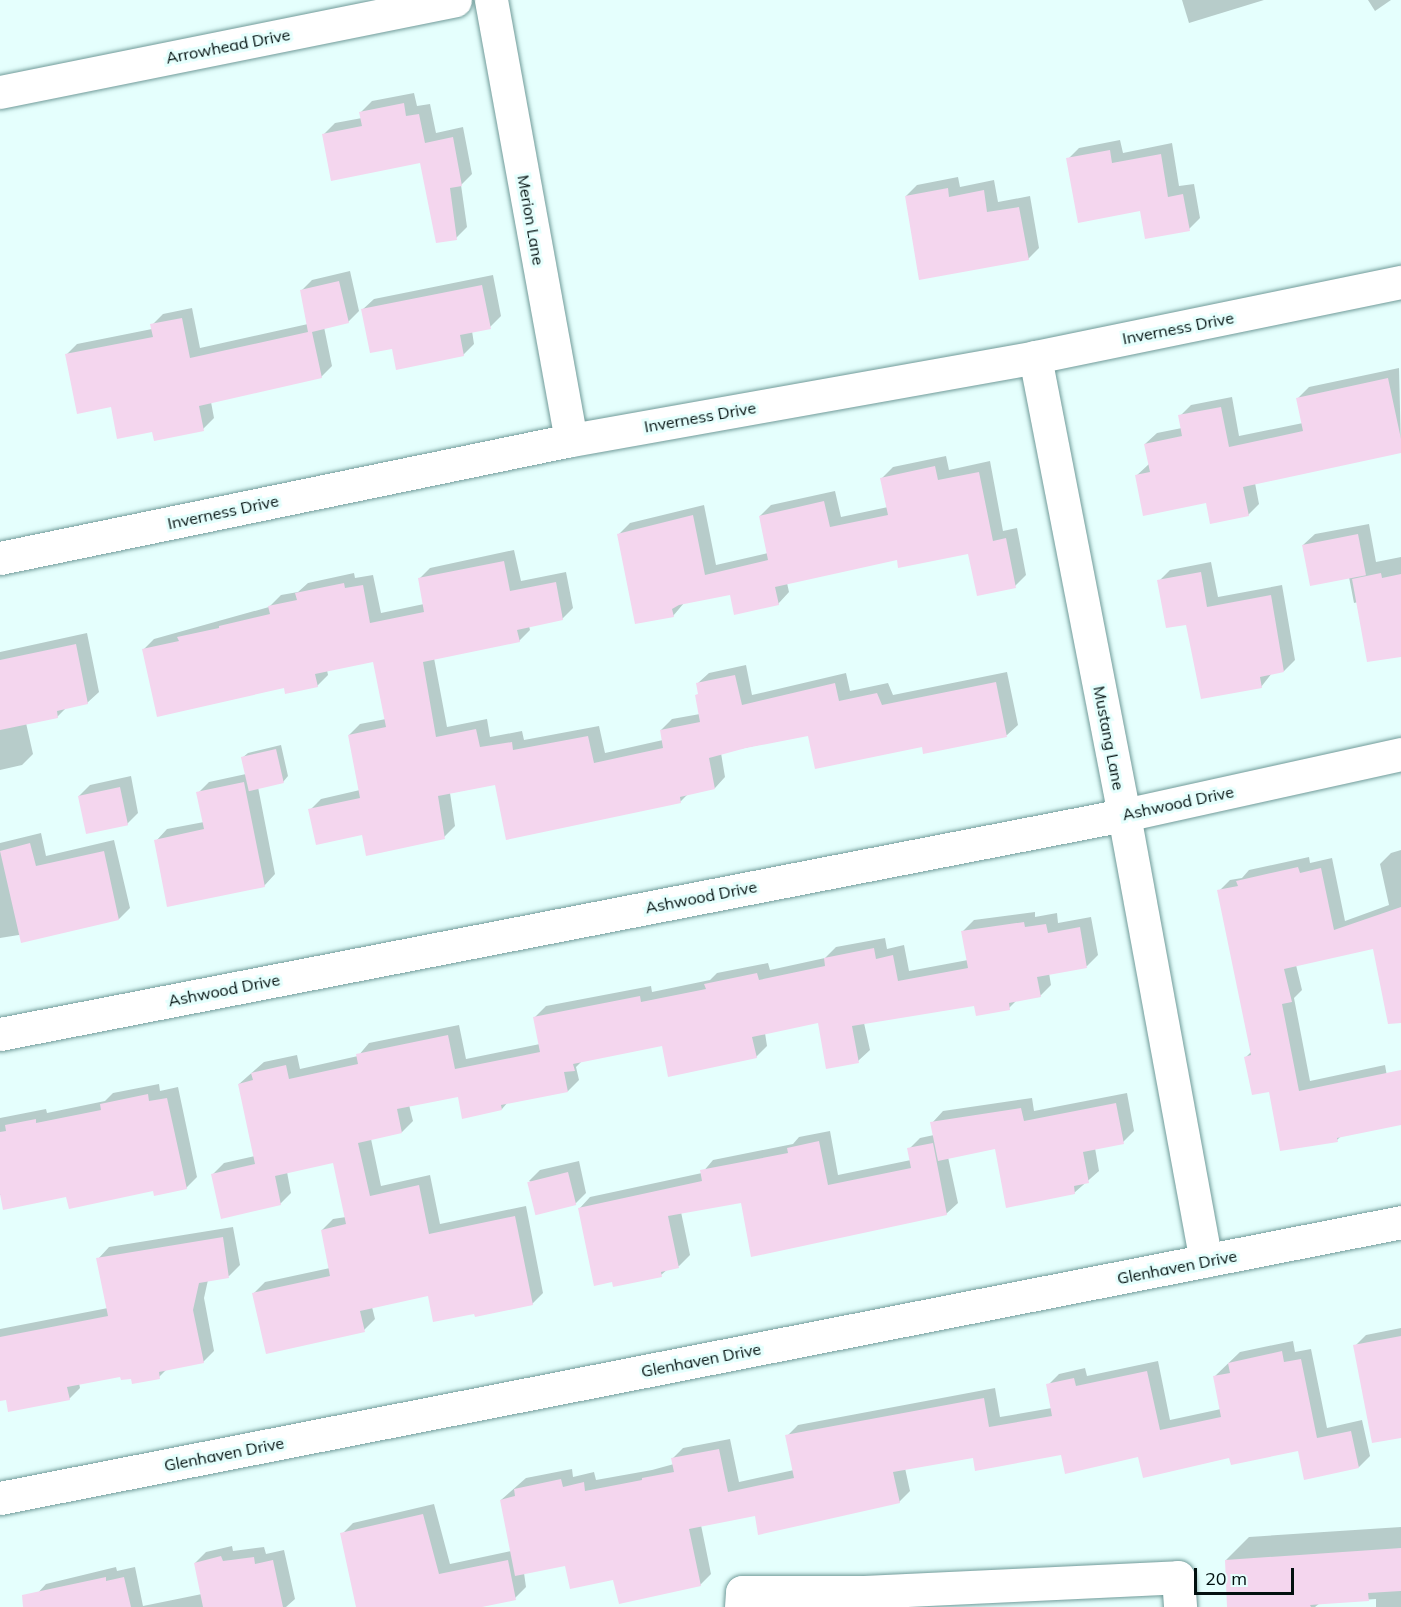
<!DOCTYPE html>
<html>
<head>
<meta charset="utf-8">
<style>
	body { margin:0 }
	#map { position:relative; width:1401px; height:1607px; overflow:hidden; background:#e5fffd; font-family:Mulish,sans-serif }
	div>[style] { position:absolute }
	.shadow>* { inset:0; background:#0003 }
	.building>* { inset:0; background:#f4d6ee; transform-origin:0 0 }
	.roads { filter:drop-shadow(0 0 2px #719b99) drop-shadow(0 0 2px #719b99) }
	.minor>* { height:33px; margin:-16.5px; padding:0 16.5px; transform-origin:16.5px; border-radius:16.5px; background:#fff }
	span { translate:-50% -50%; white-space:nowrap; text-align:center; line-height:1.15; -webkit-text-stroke:6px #e5fffd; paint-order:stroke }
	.street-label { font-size:16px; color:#02100f }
	.scale { position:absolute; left:1194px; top:1568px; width:100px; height:27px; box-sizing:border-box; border:3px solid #02100f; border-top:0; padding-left:8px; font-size:18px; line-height:21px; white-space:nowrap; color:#02100f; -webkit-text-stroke:4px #e5fffd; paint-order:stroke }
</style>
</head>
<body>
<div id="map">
	<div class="shadow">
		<i style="clip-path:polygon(1182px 0,1264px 0,1189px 23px)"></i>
		<i style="clip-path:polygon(1368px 0,1391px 0,1375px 11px)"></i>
		<i style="clip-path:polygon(414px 93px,417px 106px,430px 104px,436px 133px,463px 127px,472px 174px,461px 185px,467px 227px,456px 238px,421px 161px,324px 134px,335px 123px,362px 118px,361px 112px,372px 101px)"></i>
		<i style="clip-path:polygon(1120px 140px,1123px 153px,1172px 143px,1179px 186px,1194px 184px,1200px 218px,1189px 229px,1142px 210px,1068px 159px,1079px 148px)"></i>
		<i style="clip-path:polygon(958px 177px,960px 187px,994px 180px,998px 202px,1030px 196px,1039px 248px,1028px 259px,906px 196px,917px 185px)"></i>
		<i style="clip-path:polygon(350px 271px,359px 311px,348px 322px,324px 327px,332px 366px,321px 377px,211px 402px,214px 418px,203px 429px,153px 430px,112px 405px,66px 355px,77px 344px,152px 329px,152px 325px,163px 314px,192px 308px,200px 348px,308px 324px,301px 291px,312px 280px)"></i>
		<i style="clip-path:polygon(493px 275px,501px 316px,490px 327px,472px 331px,474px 344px,463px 355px,393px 347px,362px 310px,374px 299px)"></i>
		<i style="clip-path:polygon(1399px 368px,1401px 451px,1255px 483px,1259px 504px,1248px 515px,1136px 476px,1149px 464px,1145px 444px,1157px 433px,1182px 428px,1180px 416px,1191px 405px,1232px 397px,1239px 436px,1303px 423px,1298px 398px,1309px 387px)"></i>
		<i style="clip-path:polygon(946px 456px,949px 470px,990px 461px,1003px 531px,1017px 528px,1026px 575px,1015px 586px,969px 552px,898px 558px,787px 583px,789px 592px,778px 604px,731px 594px,684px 603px,673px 616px,619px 534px,630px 523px,704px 505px,716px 565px,768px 553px,760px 516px,771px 505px,835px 491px,841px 517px,888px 507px,882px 478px,893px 467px)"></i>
		<i style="clip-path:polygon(1369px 524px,1376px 562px,1401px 557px,1401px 656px,1358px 602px,1354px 603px,1349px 577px,1303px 545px,1315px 534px)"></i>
		<i style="clip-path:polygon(514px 550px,521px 581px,566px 572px,573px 608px,562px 619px,529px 626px,530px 630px,519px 641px,434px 658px,447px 727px,487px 719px,490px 737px,522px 731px,524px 740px,599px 726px,605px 753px,663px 740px,661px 730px,672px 719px,700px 714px,698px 683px,709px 673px,746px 665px,752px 695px,846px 673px,850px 691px,888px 683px,893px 695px,1007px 672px,1018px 725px,1007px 735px,924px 752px,923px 745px,810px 734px,721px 753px,725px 777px,715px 788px,688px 794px,680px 802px,496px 784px,450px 793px,455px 826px,444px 837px,363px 833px,310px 810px,321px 799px,360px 790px,349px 735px,360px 724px,386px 719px,374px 660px,327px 670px,328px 675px,317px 686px,285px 686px,143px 650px,154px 639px,269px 607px,281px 595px,298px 592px,308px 583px,354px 573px,355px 578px,373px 575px,381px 613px,424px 604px,419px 579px,430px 568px)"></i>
		<i style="clip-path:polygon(1211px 562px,1218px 597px,1282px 585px,1295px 660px,1284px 671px,1272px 673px,1261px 687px,1187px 623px,1159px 581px,1170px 570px)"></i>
		<i style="clip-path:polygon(87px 633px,99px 692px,87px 703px,67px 707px,57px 717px,26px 723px,33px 754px,22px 765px,0 770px,0 652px)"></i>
		<i style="clip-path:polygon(281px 745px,288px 776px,283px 782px,258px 787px,275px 874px,264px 886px,156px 841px,167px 829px,204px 822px,198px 793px,209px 782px,246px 774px,242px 758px,248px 753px)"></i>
		<i style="clip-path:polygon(131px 776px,138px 813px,127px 824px,79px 796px,90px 785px)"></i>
		<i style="clip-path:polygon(41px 833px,46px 856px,114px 840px,130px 908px,119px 919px,0 938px,0 843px)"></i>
		<i style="clip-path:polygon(1401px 850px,1401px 975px,1375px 947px,1296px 965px,1302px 990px,1294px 998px,1310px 1081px,1385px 1065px,1394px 1116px,1342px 1135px,1337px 1140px,1270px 1090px,1246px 1057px,1252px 1051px,1219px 891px,1230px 880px,1242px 878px,1249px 870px,1309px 857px,1310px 863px,1332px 858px,1345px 921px,1389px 905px,1380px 864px,1391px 853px)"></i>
		<i style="clip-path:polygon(1035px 912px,1035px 917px,1057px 913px,1058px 923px,1091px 917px,1098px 955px,1087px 966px,1049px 973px,1051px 985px,1040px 996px,1017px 1000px,1009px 1008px,975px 1005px,864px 1023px,870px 1050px,858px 1061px,819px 1022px,765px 1033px,767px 1046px,756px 1057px,663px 1045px,583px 1060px,576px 1067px,579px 1080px,568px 1091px,508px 1102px,502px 1109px,459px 1095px,409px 1105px,413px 1121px,402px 1132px,371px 1139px,381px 1186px,430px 1175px,440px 1224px,526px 1206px,543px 1293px,532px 1304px,475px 1312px,429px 1295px,372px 1307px,375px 1319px,364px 1330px,254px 1293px,265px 1282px,330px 1268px,322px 1230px,333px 1219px,346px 1217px,334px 1161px,287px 1172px,291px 1193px,280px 1204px,213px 1174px,224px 1163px,255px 1156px,239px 1084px,264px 1062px,297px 1055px,300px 1069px,358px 1056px,369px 1043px,459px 1025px,466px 1059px,540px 1044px,535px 1017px,546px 1006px,651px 986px,652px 992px,710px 980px,717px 973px,768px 963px,770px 970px,825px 958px,836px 947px,885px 938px,887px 949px,904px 945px,909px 971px,968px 960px,963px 931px,974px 920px)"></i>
		<i style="clip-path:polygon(159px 1084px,160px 1091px,178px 1087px,197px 1177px,186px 1188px,68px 1195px,0 1195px,0 1118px,46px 1109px,47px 1113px,105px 1101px,113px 1093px)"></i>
		<i style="clip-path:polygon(1127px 1093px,1134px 1131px,1123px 1142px,1095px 1148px,1099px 1171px,1074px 1193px,996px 1147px,948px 1157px,958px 1203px,946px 1214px,742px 1201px,681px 1212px,690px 1255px,679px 1266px,668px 1269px,661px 1275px,579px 1209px,590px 1197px,702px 1173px,713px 1160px,793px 1144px,799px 1137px,830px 1131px,838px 1175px,911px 1160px,909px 1149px,920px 1138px,934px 1135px,932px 1123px,943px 1111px,1032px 1098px,1034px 1111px)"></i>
		<i style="clip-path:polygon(579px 1161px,586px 1193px,575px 1204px,529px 1181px,540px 1170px)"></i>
		<i style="clip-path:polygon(233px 1227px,240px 1265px,229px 1276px,208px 1280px,204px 1298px,214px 1351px,203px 1362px,167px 1369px,159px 1377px,121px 1375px,79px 1383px,80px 1388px,69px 1399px,0 1400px,0 1329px,108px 1308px,98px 1259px,109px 1247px)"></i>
		<i style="clip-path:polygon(1401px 1328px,1401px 1436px,1355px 1346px,1366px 1335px)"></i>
		<i style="clip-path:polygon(1293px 1341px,1295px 1352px,1311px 1349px,1327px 1428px,1362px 1420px,1370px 1456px,1359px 1467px,1299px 1449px,1231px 1457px,1062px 1454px,974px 1456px,905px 1468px,910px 1491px,899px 1502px,756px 1514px,701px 1525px,711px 1574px,700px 1585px,615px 1578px,566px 1564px,524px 1573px,526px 1587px,515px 1598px,475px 1607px,358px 1607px,342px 1534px,353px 1523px,434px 1504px,450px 1564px,511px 1551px,501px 1500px,526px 1478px,572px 1469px,573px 1477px,594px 1472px,596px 1480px,652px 1470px,674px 1464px,672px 1459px,683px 1448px,730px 1439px,739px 1482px,794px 1470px,787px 1436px,798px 1425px,995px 1388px,1000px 1417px,1052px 1408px,1048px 1385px,1059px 1374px,1085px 1368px,1087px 1376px,1158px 1361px,1170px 1420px,1221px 1409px,1214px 1377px,1240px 1352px)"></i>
		<i style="clip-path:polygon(1401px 1527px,1401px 1607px,1376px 1607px,1376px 1599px,1320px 1603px,1315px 1607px,1229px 1607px,1226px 1560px,1249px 1537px)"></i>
		<i style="clip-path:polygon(232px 1546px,233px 1551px,264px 1547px,266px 1554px,284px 1550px,295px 1599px,286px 1607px,37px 1607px,35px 1596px,46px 1584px,116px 1567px,117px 1571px,135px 1567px,143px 1606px,202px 1594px,195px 1563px,206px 1552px)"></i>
	</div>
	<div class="building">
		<i style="clip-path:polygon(404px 103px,406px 116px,419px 114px,425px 143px,453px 137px,462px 186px,450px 188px,457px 240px,436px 243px,420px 163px,331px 181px,322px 134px,362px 126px,359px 112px)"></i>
		<i style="clip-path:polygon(1110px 150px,1112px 163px,1161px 154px,1168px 197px,1183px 194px,1190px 231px,1145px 239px,1140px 211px,1078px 223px,1066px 158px)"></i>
		<i style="clip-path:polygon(948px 188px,949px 197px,984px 190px,987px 212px,1019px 207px,1029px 260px,919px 280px,905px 196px)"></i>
		<i style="clip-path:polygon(339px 281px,349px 323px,312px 332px,322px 378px,199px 406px,204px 431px,154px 441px,152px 432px,117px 439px,111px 407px,77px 414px,65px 354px,153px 337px,150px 324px,182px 318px,190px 358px,308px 332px,300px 290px)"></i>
		<i style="clip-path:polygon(482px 285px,491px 329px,460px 335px,464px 356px,396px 370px,392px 349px,370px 353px,361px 309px)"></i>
		<i style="clip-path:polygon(1388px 378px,1401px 439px,1401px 453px,1243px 487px,1249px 516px,1210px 524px,1206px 503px,1143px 516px,1135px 475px,1150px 472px,1144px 444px,1182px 436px,1178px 415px,1221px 407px,1229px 447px,1303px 431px,1296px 398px)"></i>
		<i style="clip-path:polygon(935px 466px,938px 480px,979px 472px,993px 541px,1006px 538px,1016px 588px,977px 596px,968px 554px,898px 568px,897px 560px,775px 587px,779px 605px,734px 615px,730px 595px,679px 605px,672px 609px,674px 617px,635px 624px,617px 534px,693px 515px,705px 575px,768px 560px,759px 516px,824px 501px,830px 527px,888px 515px,880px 478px)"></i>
		<i style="left:1358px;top:534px;width:42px;height:57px;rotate:79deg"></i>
		<i style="clip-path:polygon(504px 561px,510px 591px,556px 582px,563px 620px,517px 630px,520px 642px,423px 662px,436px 737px,476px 729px,480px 747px,512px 742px,513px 750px,588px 736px,594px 763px,663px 748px,660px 730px,700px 722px,695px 695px,698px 694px,696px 683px,735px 675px,742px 705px,835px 683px,839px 701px,877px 693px,882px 705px,996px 682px,1007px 737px,923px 754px,922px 747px,815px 769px,808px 736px,746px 748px,709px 758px,715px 789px,680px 797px,681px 803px,506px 840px,495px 785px,438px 796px,445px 839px,366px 856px,362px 835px,316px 845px,308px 809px,360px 798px,348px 735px,386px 727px,373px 662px,315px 674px,318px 687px,285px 694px,284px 688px,157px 717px,142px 649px,179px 641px,177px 637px,219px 628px,219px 626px,270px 614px,268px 606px,297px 600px,295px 593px,344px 583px,345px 588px,363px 585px,370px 623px,424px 612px,418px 578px)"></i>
		<i style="clip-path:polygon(1201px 572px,1207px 607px,1271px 595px,1284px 672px,1260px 677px,1262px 688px,1201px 699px,1186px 625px,1166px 628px,1157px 580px)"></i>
		<i style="clip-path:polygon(1381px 573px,1382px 578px,1401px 574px,1401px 657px,1367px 662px,1352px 579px)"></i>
		<i style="clip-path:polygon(76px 644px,88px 704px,57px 711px,58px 718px,0 730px,0 660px)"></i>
		<i style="left:276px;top:749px;width:35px;height:36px;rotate:77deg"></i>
		<i style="clip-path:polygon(244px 782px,265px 887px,167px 907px,154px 840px,204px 829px,196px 792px)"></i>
		<i style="left:120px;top:787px;width:39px;height:43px;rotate:78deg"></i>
		<i style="clip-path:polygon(30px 843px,36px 866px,104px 851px,119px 920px,21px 943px,0 851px)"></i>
		<i style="clip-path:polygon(1298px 867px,1300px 873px,1321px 868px,1334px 930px,1401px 907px,1401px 1023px,1388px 1024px,1373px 949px,1284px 969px,1292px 1002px,1282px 1004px,1299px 1091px,1401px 1070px,1401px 1125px,1337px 1138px,1338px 1142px,1280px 1151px,1269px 1092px,1252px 1095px,1244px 1057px,1251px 1055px,1217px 890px,1238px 886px,1236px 881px)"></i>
		<i style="clip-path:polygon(1024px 922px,1025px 927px,1046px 924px,1048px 933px,1080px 927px,1087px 968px,1037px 977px,1041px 997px,1009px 1003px,1010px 1010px,976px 1016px,974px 1006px,852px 1026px,859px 1063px,826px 1069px,818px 1023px,752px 1037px,757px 1058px,668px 1077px,662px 1046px,573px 1064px,575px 1071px,564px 1072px,568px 1092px,501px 1105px,502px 1110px,462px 1119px,458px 1097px,397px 1109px,402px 1133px,358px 1143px,370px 1196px,419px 1185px,429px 1234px,515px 1216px,533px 1305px,475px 1317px,474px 1314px,433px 1322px,428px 1296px,360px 1311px,365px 1332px,266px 1354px,252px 1293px,330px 1276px,321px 1230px,346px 1224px,333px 1163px,275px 1176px,281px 1205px,221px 1219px,211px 1174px,255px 1164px,238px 1084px,253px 1080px,251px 1073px,286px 1065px,289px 1079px,358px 1064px,356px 1054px,448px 1035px,455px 1069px,540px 1052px,533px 1017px,640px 996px,641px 1002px,706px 989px,704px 984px,757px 973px,759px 980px,825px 966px,824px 958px,874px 948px,876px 959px,893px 955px,898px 981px,968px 968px,961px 931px)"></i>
		<i style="clip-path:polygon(148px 1094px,149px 1101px,167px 1098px,187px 1189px,154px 1196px,153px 1191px,69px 1209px,66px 1197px,3px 1210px,0 1194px,0 1132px,6px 1131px,5px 1125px,36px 1119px,36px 1123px,101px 1110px,100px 1104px)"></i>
		<i style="clip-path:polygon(1116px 1103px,1124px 1144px,1083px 1152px,1089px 1183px,1074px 1186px,1075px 1194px,1006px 1208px,995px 1149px,938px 1161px,930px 1122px,1021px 1108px,1024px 1121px)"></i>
		<i style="clip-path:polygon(819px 1141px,828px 1185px,911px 1168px,907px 1148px,933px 1143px,947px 1215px,751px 1257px,741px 1203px,668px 1216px,679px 1268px,661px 1272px,662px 1277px,613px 1287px,612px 1282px,594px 1286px,578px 1208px,702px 1181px,700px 1170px,788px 1153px,787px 1148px)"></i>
		<i style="left:568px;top:1172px;width:34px;height:42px;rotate:76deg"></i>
		<i style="clip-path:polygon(223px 1237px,229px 1278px,199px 1283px,193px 1310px,204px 1363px,159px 1372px,160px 1379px,132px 1384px,131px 1379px,121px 1380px,120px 1377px,67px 1387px,70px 1400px,8px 1412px,6px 1400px,0 1401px,0 1337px,108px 1316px,96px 1258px)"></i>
		<i style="clip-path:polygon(1401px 1336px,1401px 1438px,1372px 1443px,1353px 1345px)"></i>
		<i style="clip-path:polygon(1282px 1351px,1284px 1362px,1301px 1359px,1317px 1438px,1351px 1431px,1359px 1468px,1304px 1480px,1298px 1451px,1231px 1465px,1229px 1458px,1143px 1478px,1138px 1457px,1065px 1474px,1061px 1455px,975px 1471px,973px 1458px,893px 1472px,900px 1503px,758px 1535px,755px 1516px,689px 1529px,701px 1586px,619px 1604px,613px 1580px,570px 1589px,565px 1566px,515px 1576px,500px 1500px,515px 1496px,514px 1489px,561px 1479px,563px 1487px,584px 1482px,585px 1491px,642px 1480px,642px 1478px,674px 1472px,671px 1458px,719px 1449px,728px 1492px,794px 1478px,785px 1435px,984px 1398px,989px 1427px,1052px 1416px,1046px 1384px,1074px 1378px,1076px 1386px,1147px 1371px,1160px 1430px,1221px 1417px,1213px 1376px,1230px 1373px,1228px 1363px)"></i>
		<i style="clip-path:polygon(423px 1514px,439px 1574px,508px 1560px,516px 1600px,482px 1607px,356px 1607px,340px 1533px)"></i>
		<i style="clip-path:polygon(1401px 1548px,1401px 1591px,1368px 1593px,1369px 1601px,1310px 1605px,1311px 1607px,1227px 1607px,1225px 1560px)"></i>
		<i style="clip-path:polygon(221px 1556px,223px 1561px,254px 1557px,255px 1564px,273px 1560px,283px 1607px,203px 1607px,194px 1563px)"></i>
		<i style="clip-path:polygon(106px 1577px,106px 1581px,124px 1577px,131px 1607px,23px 1607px,22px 1595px)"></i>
	</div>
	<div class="roads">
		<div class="minor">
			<i style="left:491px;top:0;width:447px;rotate:79.7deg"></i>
			<i style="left:0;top:92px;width:464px;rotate:-11.4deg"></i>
			<i style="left:1035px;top:357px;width:467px;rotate:79deg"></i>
			<i style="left:1124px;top:815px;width:453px;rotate:79.6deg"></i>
			<i style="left:0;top:558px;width:583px;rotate:-11.68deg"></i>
			<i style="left:571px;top:440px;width:471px;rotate:-10.1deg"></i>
			<i style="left:1035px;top:357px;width:374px;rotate:-11.6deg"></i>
			<i style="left:0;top:1034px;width:1145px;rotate:-11.03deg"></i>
			<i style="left:1124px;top:815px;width:284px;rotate:-12.4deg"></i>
			<i style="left:0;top:1498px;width:1428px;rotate:-11.14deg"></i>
			<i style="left:741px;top:1607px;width:15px;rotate:-86deg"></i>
			<i style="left:742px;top:1592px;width:122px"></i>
			<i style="left:864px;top:1592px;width:314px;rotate:-2.7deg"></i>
			<i style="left:1178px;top:1577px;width:30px;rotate:86deg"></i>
		</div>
	</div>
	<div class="street-label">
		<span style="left:228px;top:46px;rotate:-11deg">Arrowhead Drive</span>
		<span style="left:531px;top:220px;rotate:80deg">Merion Lane</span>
		<span style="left:1178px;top:328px;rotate:-11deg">Inverness Drive</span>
		<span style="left:700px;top:417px;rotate:-10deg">Inverness Drive</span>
		<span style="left:223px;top:512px;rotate:-12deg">Inverness Drive</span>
		<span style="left:1109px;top:738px;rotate:79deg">Mustang Lane</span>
		<span style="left:1178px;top:803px;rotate:-12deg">Ashwood Drive</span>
		<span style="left:701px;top:897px;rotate:-11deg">Ashwood Drive</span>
		<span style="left:224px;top:990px;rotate:-11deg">Ashwood Drive</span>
		<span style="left:1177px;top:1267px;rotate:-11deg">Glenhaven Drive</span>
		<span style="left:701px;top:1360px;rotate:-11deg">Glenhaven Drive</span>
		<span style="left:224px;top:1454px;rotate:-11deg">Glenhaven Drive</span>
	</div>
	<div class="scale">20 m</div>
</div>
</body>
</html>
